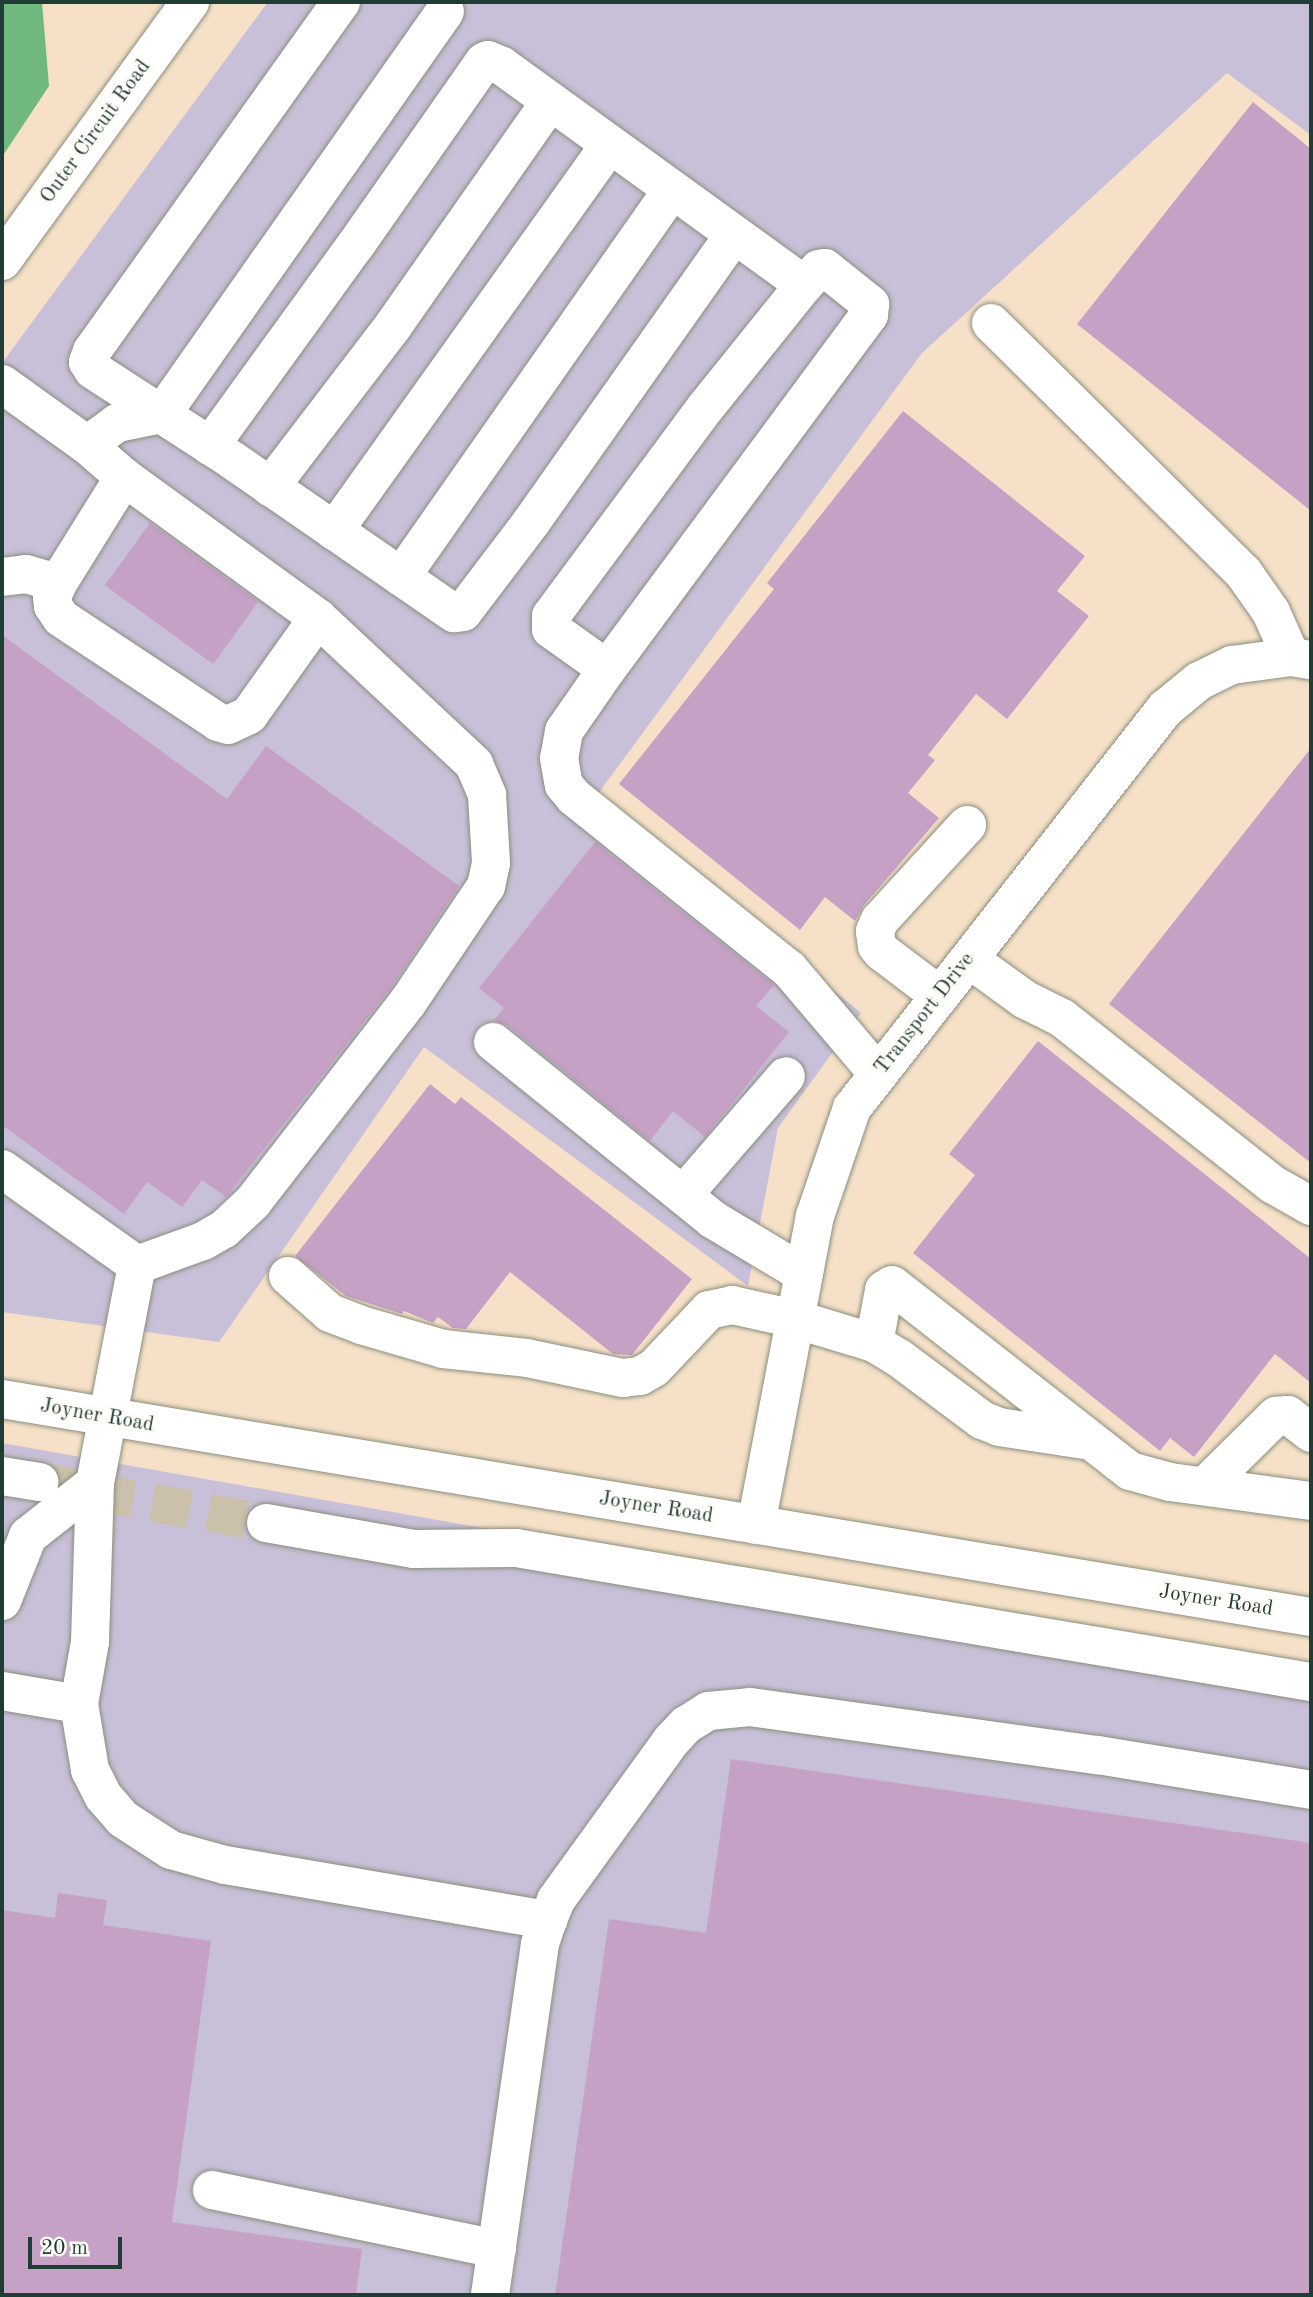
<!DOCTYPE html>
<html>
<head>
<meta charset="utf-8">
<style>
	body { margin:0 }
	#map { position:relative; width:1313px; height:2297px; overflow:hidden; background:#f6e1c8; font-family:"Old Standard TT",serif }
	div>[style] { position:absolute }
	.industrial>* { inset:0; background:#c8bfd8 }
	.forest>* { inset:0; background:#70b87f }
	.building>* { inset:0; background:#c6a1c6; transform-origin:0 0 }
	.minor-tunnel>* { height:38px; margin-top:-19px; transform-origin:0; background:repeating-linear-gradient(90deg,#cbc0aa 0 38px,transparent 0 57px) }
	.roads { filter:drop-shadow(0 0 2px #8a8f7e) drop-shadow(0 0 2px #8a8f7e) }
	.minor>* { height:38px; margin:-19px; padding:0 19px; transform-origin:19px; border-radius:19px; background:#fff }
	span { translate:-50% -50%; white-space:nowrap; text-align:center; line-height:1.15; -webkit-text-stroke:7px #fdfcf7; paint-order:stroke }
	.street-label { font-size:21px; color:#1f3d34 }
	.frame { position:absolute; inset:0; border:4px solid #1f3d34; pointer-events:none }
	.scale { position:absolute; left:28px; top:2237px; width:94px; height:32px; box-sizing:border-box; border:4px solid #1f3d34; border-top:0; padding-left:9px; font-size:21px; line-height:24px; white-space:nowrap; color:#1f3d34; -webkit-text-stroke:5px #fdfcf7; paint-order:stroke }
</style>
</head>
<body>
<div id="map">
	<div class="industrial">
		<i style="clip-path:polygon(268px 2px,1311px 2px,1311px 135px,1227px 73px,1001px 281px,922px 353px,597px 795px,861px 1013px,778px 1128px,748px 1286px,424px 1047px,219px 1342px,2px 1312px,2px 363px)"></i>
		<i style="clip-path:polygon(2px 1443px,845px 1592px,1311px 1664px,1311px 2295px,2px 2295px)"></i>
	</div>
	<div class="forest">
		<i style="clip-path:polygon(2px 2px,42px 2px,49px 86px,2px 157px)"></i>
	</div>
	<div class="building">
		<i style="clip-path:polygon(1253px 102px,1311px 149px,1311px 511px,1077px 324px)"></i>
		<i style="clip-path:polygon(903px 411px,1085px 556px,1057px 591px,1089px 616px,1007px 719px,976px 694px,928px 755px,935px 760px,908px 793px,939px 818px,864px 905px,855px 921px,825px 897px,800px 930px,619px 784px,774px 589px,767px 583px)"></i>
		<i style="left:150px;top:523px;width:134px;height:77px;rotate:36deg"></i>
		<i style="clip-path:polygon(2px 635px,227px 799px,266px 746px,459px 886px,390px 989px,226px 1197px,202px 1180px,182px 1207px,147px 1182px,124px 1214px,2px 1125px)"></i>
		<i style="clip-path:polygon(1311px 748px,1311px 1163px,1109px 1004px)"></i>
		<i style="clip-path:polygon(595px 842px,774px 985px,756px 1006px,789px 1032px,705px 1137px,673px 1111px,650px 1141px,507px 1025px,494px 1020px,504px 1008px,479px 988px)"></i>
		<i style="clip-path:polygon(1038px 1041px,1311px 1259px,1311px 1383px,1275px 1354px,1194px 1457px,1170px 1438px,1160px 1451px,913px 1253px,975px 1175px,949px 1154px)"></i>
		<i style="clip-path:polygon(430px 1084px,455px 1104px,461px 1097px,692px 1279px,632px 1355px,613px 1354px,510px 1272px,466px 1329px,453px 1328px,438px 1317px,433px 1323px,404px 1311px,402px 1314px,346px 1296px,295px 1256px)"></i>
		<i style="clip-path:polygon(731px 1759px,1311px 1843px,1311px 2295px,555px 2295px,609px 1919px,706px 1933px)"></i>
		<i style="clip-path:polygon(58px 1893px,107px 1900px,103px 1925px,211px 1941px,172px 2222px,362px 2249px,356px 2295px,2px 2295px,2px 1910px,55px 1918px)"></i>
	</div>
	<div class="minor-tunnel">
		<i style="left:40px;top:1482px;width:230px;rotate:10.3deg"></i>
	</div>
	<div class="roads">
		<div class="minor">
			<i style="left:341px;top:2px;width:429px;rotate:125.5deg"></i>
			<i style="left:92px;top:351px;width:12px;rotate:110deg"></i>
			<i style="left:88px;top:362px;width:9px;rotate:58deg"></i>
			<i style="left:93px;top:370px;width:166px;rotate:32.9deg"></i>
			<i style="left:232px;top:460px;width:270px;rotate:34.6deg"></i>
			<i style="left:454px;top:613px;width:9px;rotate:-6deg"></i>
			<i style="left:463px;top:612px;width:114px;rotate:-52.8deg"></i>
			<i style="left:532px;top:521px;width:350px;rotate:-54.8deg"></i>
			<i style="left:2px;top:261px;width:320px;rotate:-54deg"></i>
			<i style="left:991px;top:323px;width:354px;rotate:44.7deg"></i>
			<i style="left:1243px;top:572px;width:49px;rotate:55deg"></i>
			<i style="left:1271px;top:612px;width:49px;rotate:66deg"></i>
			<i style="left:2px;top:384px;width:105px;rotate:35.7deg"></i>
			<i style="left:87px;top:445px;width:49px;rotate:40.9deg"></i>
			<i style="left:124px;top:477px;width:240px;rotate:36deg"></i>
			<i style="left:318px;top:618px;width:214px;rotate:43.1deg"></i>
			<i style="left:474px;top:764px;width:34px;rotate:67deg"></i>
			<i style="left:487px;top:795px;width:68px;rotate:86.6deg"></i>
			<i style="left:491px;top:863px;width:24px;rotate:102deg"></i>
			<i style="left:486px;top:886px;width:140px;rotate:123.9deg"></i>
			<i style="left:408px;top:1002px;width:253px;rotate:127.8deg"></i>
			<i style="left:253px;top:1202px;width:40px;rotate:137deg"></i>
			<i style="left:224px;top:1229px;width:24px;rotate:150deg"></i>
			<i style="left:203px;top:1241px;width:70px;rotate:160deg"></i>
			<i style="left:87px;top:445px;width:37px;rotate:-36deg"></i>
			<i style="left:117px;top:423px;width:46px;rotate:-11.3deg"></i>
			<i style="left:162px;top:414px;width:492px;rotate:-54.9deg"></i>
			<i style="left:210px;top:446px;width:247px;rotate:-54.1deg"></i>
			<i style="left:355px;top:246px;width:225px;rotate:-55deg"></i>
			<i style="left:484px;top:62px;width:4px;rotate:-27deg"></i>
			<i style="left:488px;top:60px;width:15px;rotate:23deg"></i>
			<i style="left:502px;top:66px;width:373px;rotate:35.9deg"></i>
			<i style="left:124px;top:477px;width:125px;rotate:121.9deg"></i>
			<i style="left:58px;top:583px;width:15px;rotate:113deg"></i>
			<i style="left:52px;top:597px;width:9px;rotate:84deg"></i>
			<i style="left:53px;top:606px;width:14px;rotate:56deg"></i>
			<i style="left:61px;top:618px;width:188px;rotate:33.5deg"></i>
			<i style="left:218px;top:722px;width:10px;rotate:17deg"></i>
			<i style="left:228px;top:725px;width:23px;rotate:-25deg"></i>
			<i style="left:249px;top:715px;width:119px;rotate:-54.6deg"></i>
			<i style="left:270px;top:487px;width:203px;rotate:-52.6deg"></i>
			<i style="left:393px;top:326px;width:274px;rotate:-55deg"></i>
			<i style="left:334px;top:531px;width:474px;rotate:-54.5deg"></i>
			<i style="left:2px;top:577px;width:24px;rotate:-7deg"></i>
			<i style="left:26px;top:574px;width:33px;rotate:16deg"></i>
			<i style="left:401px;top:577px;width:472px;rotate:-55deg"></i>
			<i style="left:607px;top:669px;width:69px;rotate:-144.5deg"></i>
			<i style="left:551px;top:629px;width:13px;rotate:-90deg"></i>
			<i style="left:551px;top:616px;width:259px;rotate:-53.5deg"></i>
			<i style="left:705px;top:408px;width:158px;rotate:-51.2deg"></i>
			<i style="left:804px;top:285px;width:22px;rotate:-47deg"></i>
			<i style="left:819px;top:269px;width:6px;rotate:-9deg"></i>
			<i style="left:825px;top:268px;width:58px;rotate:38.7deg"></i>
			<i style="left:870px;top:304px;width:11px;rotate:95deg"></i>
			<i style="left:869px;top:315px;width:440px;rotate:126.5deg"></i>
			<i style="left:607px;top:669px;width:75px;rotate:124.7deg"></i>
			<i style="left:564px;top:731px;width:27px;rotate:100deg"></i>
			<i style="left:559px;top:758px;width:27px;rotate:80deg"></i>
			<i style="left:564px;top:785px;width:16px;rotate:50deg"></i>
			<i style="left:574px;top:797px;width:275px;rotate:38.7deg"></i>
			<i style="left:789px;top:969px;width:138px;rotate:49.7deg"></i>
			<i style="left:969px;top:959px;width:68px;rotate:36deg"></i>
			<i style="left:1024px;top:999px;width:42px;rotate:26.6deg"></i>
			<i style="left:1062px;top:1018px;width:268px;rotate:38.3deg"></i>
			<i style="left:1272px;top:1184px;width:45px;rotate:29.4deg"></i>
			<i style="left:940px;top:996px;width:73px;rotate:-142.8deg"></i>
			<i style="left:882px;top:952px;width:8px;rotate:-130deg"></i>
			<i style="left:877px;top:946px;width:15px;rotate:-98deg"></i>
			<i style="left:875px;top:931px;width:12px;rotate:-66deg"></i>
			<i style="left:880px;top:920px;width:129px;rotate:-47.5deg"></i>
			<i style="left:493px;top:1042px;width:282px;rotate:38.9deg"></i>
			<i style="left:712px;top:1219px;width:107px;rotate:30.9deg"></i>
			<i style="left:2px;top:1169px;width:166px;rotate:35.4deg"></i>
			<i style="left:683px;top:1195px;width:157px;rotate:-49.1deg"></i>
			<i style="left:137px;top:1265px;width:222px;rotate:100.9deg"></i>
			<i style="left:95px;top:1483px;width:159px;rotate:91.8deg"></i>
			<i style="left:90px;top:1642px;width:63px;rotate:100.1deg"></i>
			<i style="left:79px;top:1704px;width:67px;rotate:80.5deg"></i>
			<i style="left:90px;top:1770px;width:29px;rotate:63deg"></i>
			<i style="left:103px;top:1796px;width:30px;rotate:49deg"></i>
			<i style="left:123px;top:1819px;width:57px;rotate:32.9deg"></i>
			<i style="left:171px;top:1850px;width:56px;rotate:15.5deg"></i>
			<i style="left:225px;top:1865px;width:328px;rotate:9.7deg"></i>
			<i style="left:288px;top:1276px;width:56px;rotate:41.4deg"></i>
			<i style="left:330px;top:1313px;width:33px;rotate:21deg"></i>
			<i style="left:361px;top:1325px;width:85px;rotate:16.3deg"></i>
			<i style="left:443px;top:1349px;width:84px;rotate:6.1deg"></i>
			<i style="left:527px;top:1358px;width:98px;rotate:11.8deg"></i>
			<i style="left:623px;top:1378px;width:17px;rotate:-7deg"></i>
			<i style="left:640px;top:1376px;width:16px;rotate:-30deg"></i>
			<i style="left:654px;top:1368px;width:80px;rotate:-46.5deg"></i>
			<i style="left:709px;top:1310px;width:24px;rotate:-12deg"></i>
			<i style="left:732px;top:1305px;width:65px;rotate:12.5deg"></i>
			<i style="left:795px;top:1319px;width:83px;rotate:16.9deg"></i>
			<i style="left:874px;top:1343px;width:29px;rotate:31deg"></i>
			<i style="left:899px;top:1358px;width:104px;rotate:36.8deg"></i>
			<i style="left:982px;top:1420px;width:18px;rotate:22deg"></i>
			<i style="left:999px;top:1427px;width:93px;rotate:8.7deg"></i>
			<i style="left:874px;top:1343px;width:54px;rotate:-79.3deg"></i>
			<i style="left:884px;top:1290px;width:9px;rotate:-32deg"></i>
			<i style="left:892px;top:1285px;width:302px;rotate:38deg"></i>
			<i style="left:1130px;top:1471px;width:41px;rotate:15.4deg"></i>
			<i style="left:1170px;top:1482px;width:142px;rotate:7.7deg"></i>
			<i style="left:2px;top:1399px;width:1327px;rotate:9.46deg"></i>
			<i style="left:2px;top:1476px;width:38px;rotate:9deg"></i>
			<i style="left:1205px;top:1486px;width:100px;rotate:-44.6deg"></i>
			<i style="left:1276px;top:1416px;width:12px;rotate:-5deg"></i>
			<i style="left:1288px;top:1415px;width:29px;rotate:38deg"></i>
			<i style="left:266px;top:1523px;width:150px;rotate:10deg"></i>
			<i style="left:414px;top:1549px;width:102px;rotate:-0.6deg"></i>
			<i style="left:516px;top:1548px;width:806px;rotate:9.57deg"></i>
			<i style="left:756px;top:1525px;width:315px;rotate:-79.2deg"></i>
			<i style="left:815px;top:1216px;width:114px;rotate:-71.1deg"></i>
			<i style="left:852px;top:1108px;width:507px;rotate:-51.89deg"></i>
			<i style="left:1165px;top:709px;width:44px;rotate:-39.5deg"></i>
			<i style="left:1199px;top:681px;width:37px;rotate:-26deg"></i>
			<i style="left:1232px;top:665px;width:60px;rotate:-7.7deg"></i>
			<i style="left:1291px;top:657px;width:20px;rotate:9deg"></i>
			<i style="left:2px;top:1601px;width:70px;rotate:-68.2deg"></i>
			<i style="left:28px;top:1536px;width:85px;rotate:-38.3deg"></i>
			<i style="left:2px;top:1691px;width:78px;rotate:9.6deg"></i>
			<i style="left:212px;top:2190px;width:291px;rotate:11.7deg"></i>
			<i style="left:490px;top:2295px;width:355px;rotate:-81.9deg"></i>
			<i style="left:540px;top:1944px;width:25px;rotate:-72deg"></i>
			<i style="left:548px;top:1920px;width:22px;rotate:-68deg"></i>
			<i style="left:556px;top:1900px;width:196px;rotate:-54.1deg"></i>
			<i style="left:671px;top:1741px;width:22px;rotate:-47deg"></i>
			<i style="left:686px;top:1725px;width:26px;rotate:-32deg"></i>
			<i style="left:708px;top:1711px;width:42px;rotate:-5.4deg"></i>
			<i style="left:750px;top:1707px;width:351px;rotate:7.9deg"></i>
			<i style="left:1098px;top:1755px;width:216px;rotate:9.3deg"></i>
		</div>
	</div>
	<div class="street-label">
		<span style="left:96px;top:132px;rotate:-54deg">Outer Circuit Road</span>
		<span style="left:925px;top:1014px;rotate:-52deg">Transport Drive</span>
		<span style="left:97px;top:1416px;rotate:10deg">Joyner Road</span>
		<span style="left:656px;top:1508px;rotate:9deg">Joyner Road</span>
		<span style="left:1216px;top:1601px;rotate:9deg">Joyner Road</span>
	</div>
	<div class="frame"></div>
	<div class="scale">20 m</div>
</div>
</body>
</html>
